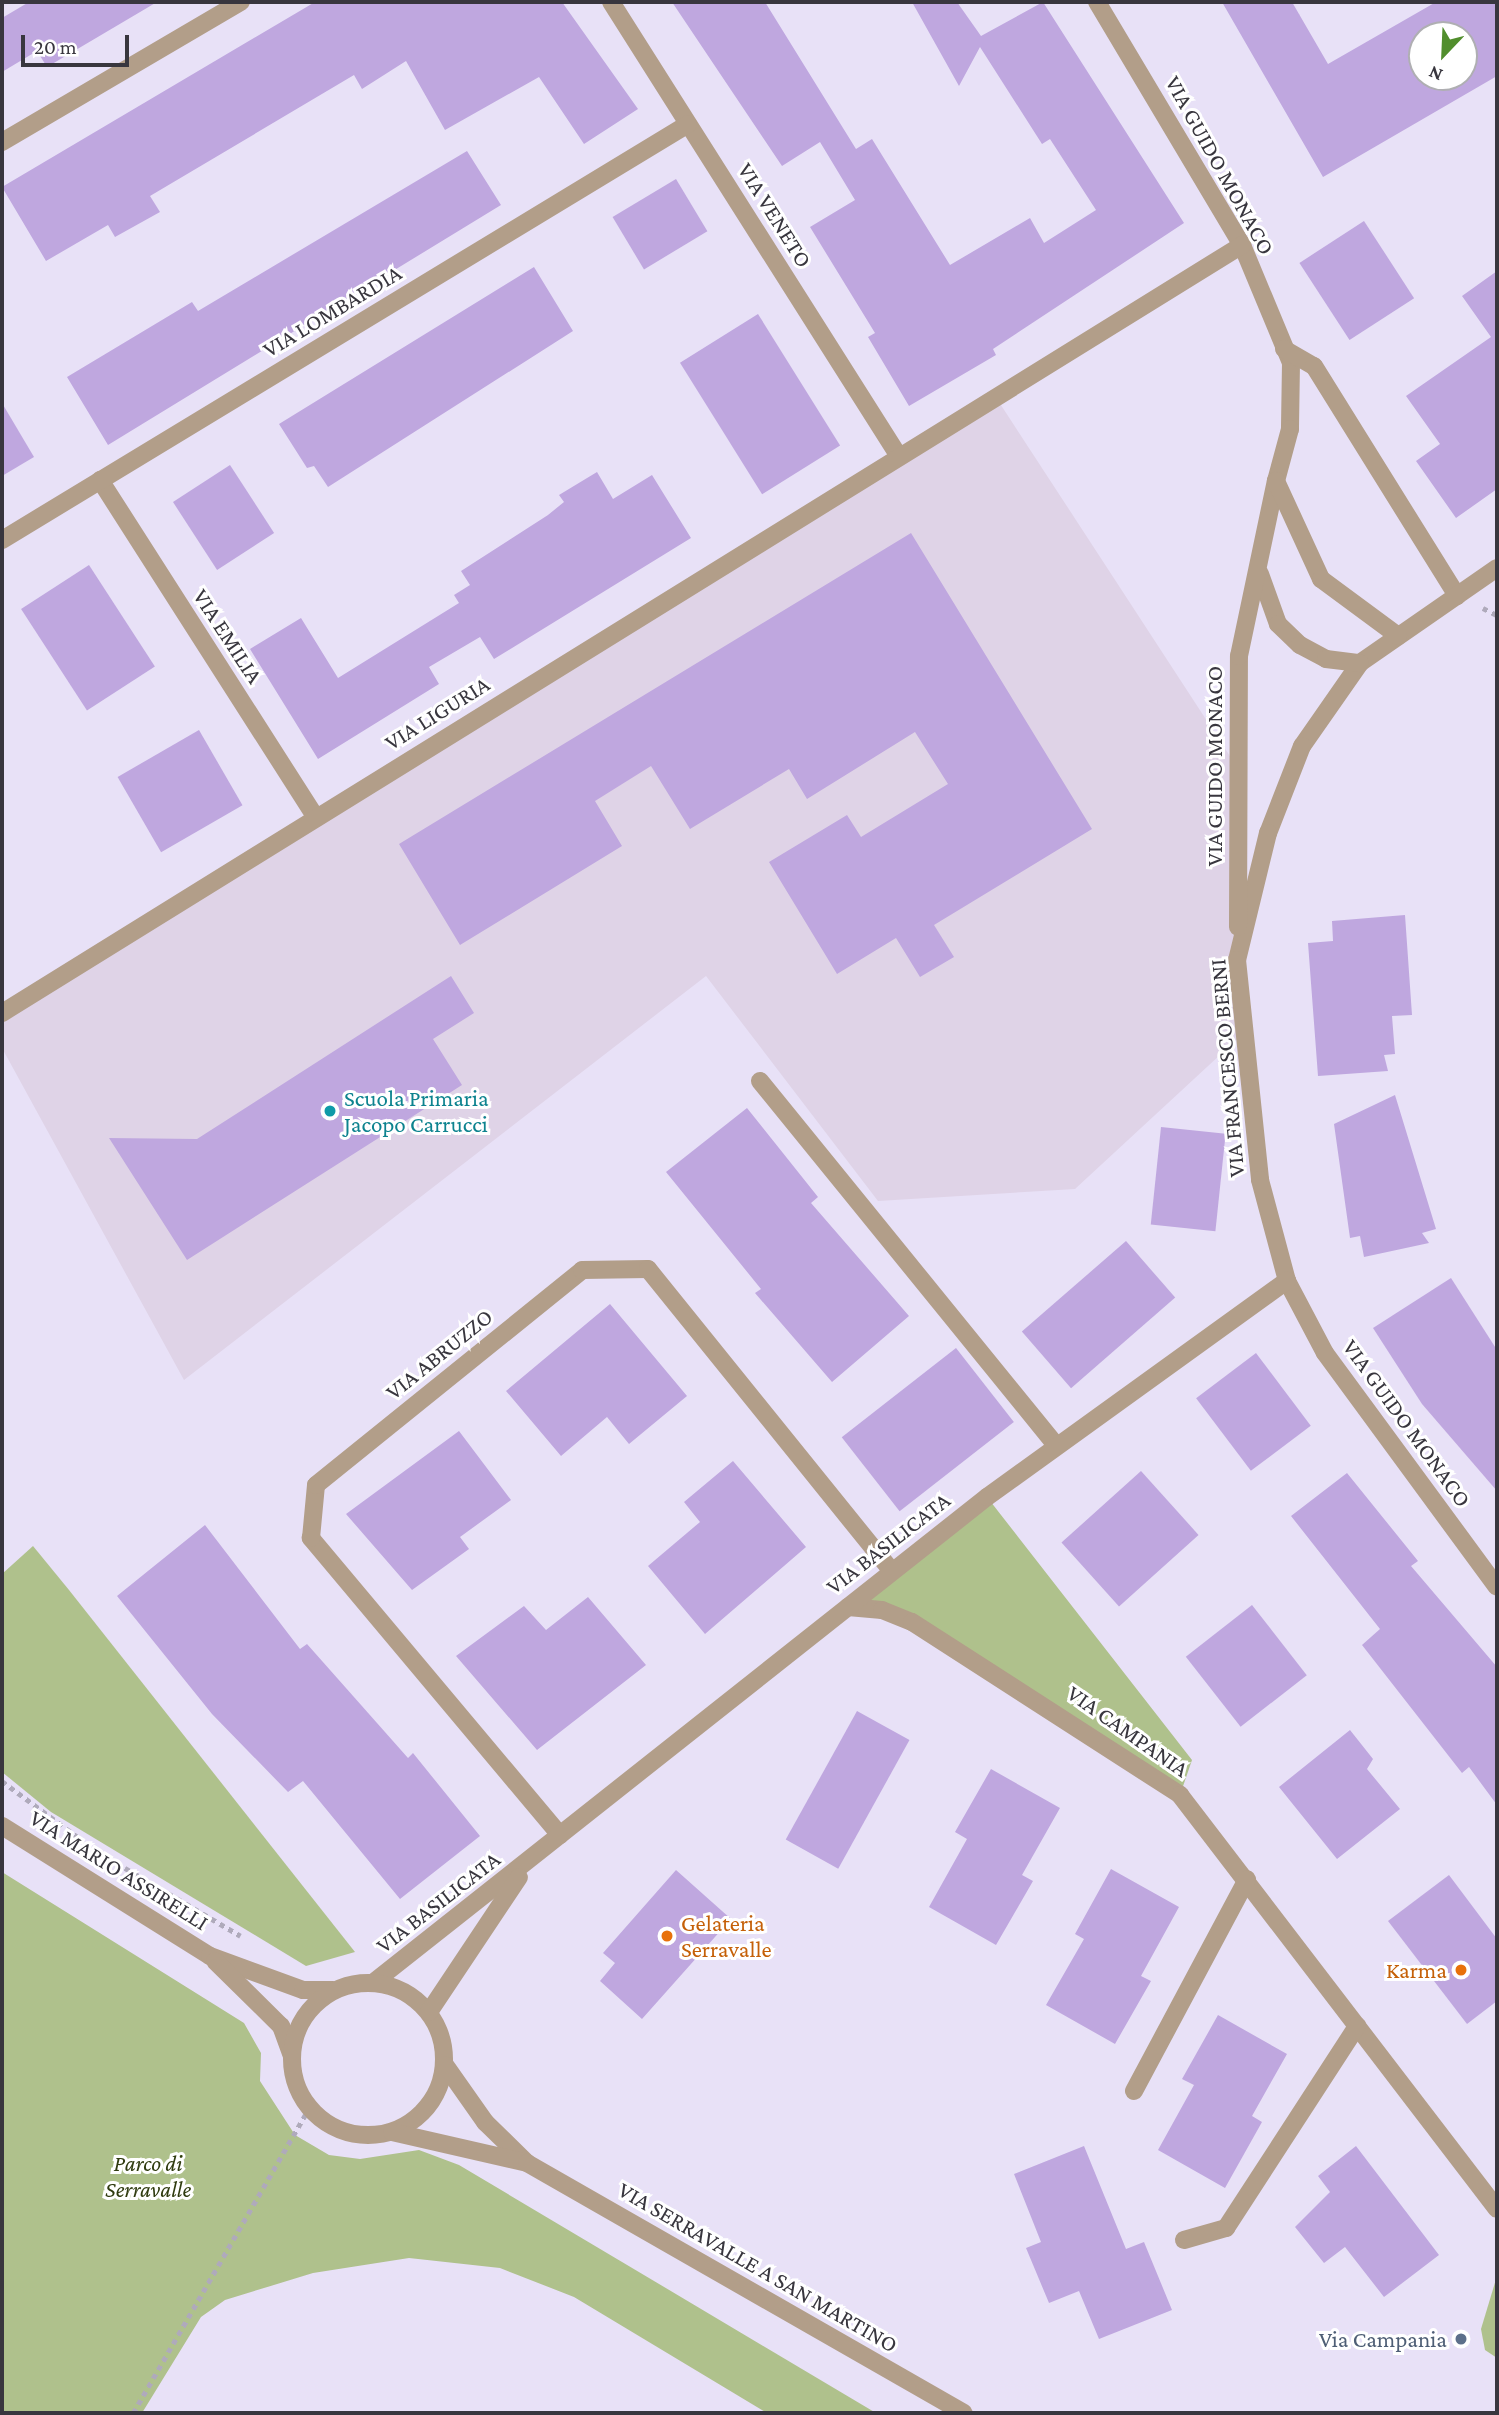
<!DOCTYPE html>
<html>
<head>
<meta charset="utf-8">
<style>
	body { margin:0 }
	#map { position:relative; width:1499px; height:2415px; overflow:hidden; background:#e8e1f7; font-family:"Crimson Pro",serif }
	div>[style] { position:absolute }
	.education>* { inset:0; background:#dfd3e7 }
	.green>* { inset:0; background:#afc18c }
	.building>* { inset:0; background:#bfa7df; transform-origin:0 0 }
	.path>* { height:4.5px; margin-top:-2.25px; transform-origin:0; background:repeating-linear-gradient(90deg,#afaabb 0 5px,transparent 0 10px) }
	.minor>* { height:18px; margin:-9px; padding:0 9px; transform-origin:9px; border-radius:9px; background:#b29e89 }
	.minor>.ring { margin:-9px; padding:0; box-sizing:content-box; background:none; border:18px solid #b29e89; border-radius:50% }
	.dots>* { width:19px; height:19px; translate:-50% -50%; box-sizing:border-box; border:4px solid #fff; border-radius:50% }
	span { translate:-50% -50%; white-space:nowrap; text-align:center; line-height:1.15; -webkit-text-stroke:6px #fff; paint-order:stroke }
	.street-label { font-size:23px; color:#38363e }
	.culture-label { font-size:23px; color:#0d838f }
	.left { translate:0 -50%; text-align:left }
	.food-label { font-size:23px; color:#c56008 }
	.right { translate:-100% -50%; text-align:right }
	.park-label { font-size:23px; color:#2f3b0f; font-style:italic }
	.service-label { font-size:23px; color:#4e5e75 }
	.frame { position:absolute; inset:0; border:4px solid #38363e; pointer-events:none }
	.north { position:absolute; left:1408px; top:21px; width:70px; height:70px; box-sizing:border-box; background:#fff; border:2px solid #afafb2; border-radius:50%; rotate:203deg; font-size:19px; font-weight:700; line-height:28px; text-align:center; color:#38363e }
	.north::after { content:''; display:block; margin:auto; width:24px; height:32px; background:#518e2d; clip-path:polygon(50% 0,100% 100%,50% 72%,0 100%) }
	.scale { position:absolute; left:21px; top:35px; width:108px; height:32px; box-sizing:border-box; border:4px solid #38363e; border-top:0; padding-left:9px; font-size:21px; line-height:24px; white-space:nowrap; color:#38363e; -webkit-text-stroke:5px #fff; paint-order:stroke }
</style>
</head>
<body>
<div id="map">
	<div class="education">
		<i style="clip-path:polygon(997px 399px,1239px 770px,1247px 1030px,1075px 1189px,878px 1201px,706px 976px,184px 1380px,2px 1048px,2px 1013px)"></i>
	</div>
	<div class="green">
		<i style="clip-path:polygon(987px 1497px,1192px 1760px,1180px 1795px,912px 1622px,848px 1607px)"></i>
		<i style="clip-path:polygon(33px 1546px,69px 1590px,355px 1952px,306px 1966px,51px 1812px,2px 1772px,2px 1574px)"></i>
		<i style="clip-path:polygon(2px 1872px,244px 2023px,261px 2053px,260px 2081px,295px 2135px,329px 2155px,360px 2159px,419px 2150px,459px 2165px,876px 2413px,767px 2413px,574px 2297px,500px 2268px,409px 2258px,313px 2273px,225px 2300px,201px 2317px,142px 2413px,2px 2413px)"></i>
		<i style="clip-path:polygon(1497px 2276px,1497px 2358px,1485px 2350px,1481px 2329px)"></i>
	</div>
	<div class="building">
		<i style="clip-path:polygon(29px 2px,157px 2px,47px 67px,37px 51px,2px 72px,2px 18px)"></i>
		<i style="clip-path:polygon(315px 2px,562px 2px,638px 109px,584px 144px,539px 77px,445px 130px,406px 61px,362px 89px,354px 75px,150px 196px,160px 212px,115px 237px,108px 225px,46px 261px,2px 187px)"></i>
		<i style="clip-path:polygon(672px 2px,765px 2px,856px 149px,872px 139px,950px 265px,1030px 218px,1044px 243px,1096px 210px,1050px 139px,1042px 144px,980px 47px,959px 86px,912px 2px,957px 2px,981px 36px,1043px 2px,1184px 223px,993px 349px,996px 355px,909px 406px,868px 337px,875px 333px,810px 227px,855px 200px,820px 142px,782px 166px)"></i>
		<i style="clip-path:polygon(evenodd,1222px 2px,1292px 2px,1328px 64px,1436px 2px,1497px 2px,1497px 76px,1323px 177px,1222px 2px,1422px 35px,1464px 35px,1464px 77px,1422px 77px,1422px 35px)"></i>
		<i style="clip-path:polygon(467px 151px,501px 205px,108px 445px,67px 377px,192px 302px,198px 311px)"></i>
		<i style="left:676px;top:179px;width:61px;height:74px;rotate:59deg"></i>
		<i style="left:1364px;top:221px;width:92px;height:77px;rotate:57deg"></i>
		<i style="clip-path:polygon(534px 267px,573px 331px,328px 487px,314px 466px,307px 468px,279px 424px)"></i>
		<i style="clip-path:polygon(1497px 271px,1497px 489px,1456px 518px,1416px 461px,1440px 444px,1406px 396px,1491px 337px,1462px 296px)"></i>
		<i style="left:758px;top:314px;width:155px;height:92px;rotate:58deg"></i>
		<i style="clip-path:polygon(2px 403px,34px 457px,2px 476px)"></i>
		<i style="left:230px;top:465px;width:81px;height:68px;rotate:57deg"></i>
		<i style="clip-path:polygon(597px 472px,613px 499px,652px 475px,691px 538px,494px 659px,480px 637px,429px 667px,439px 684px,318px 759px,250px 649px,301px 618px,338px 678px,459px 603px,454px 595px,470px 585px,461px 571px,548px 515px,564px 502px,559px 495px)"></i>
		<i style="clip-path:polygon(911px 533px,1092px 829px,934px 925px,954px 957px,920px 977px,896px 938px,837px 974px,769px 862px,847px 815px,861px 837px,948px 784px,915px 732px,807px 799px,789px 769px,690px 829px,651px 766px,595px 801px,622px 846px,460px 945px,399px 844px)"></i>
		<i style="left:89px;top:565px;width:121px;height:81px;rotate:57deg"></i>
		<i style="left:199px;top:730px;width:87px;height:94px;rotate:60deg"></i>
		<i style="clip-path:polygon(1405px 915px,1412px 1015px,1392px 1016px,1395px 1054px,1384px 1055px,1388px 1071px,1318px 1076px,1308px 943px,1333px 941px,1332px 921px)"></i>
		<i style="clip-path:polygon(451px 976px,474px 1013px,433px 1039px,462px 1085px,187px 1260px,109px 1138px,197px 1139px)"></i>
		<i style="clip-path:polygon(1395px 1095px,1436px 1229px,1422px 1233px,1429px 1243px,1364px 1257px,1360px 1236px,1350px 1238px,1334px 1124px)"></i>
		<i style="clip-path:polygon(747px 1108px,818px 1197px,811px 1203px,909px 1316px,832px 1382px,755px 1293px,761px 1289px,666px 1172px)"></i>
		<i style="left:1161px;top:1127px;width:65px;height:98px;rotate:6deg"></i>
		<i style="left:1126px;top:1241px;width:75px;height:138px;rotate:49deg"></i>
		<i style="clip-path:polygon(1451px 1278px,1497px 1350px,1497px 1491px,1422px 1404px,1373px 1328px)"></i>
		<i style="clip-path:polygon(610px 1304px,687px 1396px,629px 1444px,607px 1417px,561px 1456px,506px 1391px)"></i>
		<i style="left:956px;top:1348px;width:94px;height:145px;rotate:52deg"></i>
		<i style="left:1256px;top:1353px;width:91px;height:75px;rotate:53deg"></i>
		<i style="clip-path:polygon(459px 1431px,511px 1500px,460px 1537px,469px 1549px,412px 1590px,346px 1514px)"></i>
		<i style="clip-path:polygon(733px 1461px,806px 1547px,705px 1634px,648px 1566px,700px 1522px,684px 1502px)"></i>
		<i style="left:1141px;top:1471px;width:86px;height:107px;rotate:48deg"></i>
		<i style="clip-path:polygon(1347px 1473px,1418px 1561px,1411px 1566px,1497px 1667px,1497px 1805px,1469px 1767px,1462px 1773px,1362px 1645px,1380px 1629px,1291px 1516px)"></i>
		<i style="clip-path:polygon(205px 1525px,300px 1649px,307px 1644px,408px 1758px,413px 1753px,480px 1836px,400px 1899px,303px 1781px,288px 1792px,212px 1714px,117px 1596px)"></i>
		<i style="clip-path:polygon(588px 1597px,646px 1665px,537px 1750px,456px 1656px,524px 1606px,546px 1630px)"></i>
		<i style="left:1252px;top:1605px;width:89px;height:84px;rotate:52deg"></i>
		<i style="left:857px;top:1711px;width:60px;height:147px;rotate:29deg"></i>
		<i style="clip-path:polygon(1350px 1730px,1373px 1759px,1367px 1769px,1400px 1809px,1337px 1859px,1279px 1787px)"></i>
		<i style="clip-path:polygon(991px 1769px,1060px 1808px,1022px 1875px,1033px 1881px,996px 1945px,929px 1907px,967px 1839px,955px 1832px)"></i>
		<i style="clip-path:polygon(1111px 1869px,1179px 1907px,1141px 1976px,1151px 1981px,1115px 2044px,1046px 2005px,1084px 1939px,1075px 1934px)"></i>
		<i style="clip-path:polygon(676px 1870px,731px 1919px,642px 2019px,600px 1981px,615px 1963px,603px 1953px)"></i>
		<i style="clip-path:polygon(1449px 1875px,1497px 1939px,1497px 2001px,1467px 2024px,1388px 1921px)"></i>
		<i style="clip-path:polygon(1218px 2015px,1287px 2054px,1252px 2116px,1262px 2122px,1225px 2188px,1158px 2150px,1194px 2085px,1182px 2079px)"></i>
		<i style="clip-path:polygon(1084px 2146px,1126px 2249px,1144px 2242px,1172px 2310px,1099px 2339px,1079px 2291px,1049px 2303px,1026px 2248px,1041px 2242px,1014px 2174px)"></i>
		<i style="clip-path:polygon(1356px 2146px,1439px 2255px,1384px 2297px,1345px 2247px,1324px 2263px,1295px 2227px,1330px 2192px,1318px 2176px)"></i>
	</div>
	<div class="path">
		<i style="left:1483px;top:608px;width:16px;rotate:27deg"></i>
		<i style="left:2px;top:1781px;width:101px;rotate:36.5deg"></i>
		<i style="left:125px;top:1868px;width:134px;rotate:30.4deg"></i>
		<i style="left:133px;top:2413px;width:352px;rotate:-60deg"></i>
	</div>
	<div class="minor">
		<i style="left:611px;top:2px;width:536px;rotate:57.64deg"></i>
		<i style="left:1097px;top:2px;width:283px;rotate:59.2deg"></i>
		<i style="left:1242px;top:245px;width:128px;rotate:67.4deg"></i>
		<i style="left:1291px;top:363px;width:66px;rotate:90.9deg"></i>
		<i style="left:1290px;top:429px;width:54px;rotate:105.1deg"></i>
		<i style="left:2px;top:142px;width:277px;rotate:-30.4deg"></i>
		<i style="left:1284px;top:349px;width:34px;rotate:30deg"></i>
		<i style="left:1314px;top:366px;width:271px;rotate:58.1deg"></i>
		<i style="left:100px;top:480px;width:401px;rotate:57.4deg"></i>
		<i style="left:2px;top:540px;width:802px;rotate:-31.23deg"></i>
		<i style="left:1497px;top:568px;width:167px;rotate:145.3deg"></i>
		<i style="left:1360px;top:663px;width:101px;rotate:124.9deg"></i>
		<i style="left:1302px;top:746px;width:93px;rotate:111.3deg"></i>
		<i style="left:1268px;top:833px;width:131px;rotate:103.7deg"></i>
		<i style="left:1237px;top:960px;width:221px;rotate:84deg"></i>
		<i style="left:1260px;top:1180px;width:105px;rotate:75deg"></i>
		<i style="left:1287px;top:1281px;width:81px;rotate:62.2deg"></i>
		<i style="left:1325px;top:1353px;width:290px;rotate:53.7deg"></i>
		<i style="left:1260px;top:574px;width:53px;rotate:70.2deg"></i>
		<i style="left:1278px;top:624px;width:30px;rotate:44deg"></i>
		<i style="left:1300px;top:645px;width:30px;rotate:28deg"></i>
		<i style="left:1326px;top:659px;width:34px;rotate:7deg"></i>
		<i style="left:1238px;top:927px;width:271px;rotate:-89.8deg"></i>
		<i style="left:1239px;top:656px;width:179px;rotate:-78.1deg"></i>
		<i style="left:1276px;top:481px;width:108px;rotate:65.3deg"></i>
		<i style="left:1321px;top:579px;width:96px;rotate:36.5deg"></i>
		<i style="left:2px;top:1013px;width:1459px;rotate:-31.77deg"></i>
		<i style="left:760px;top:1081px;width:469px;rotate:50.9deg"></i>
		<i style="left:848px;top:1607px;width:34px;rotate:5deg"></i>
		<i style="left:882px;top:1610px;width:32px;rotate:22deg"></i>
		<i style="left:912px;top:1622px;width:319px;rotate:32.8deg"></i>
		<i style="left:1180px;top:1795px;width:521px;rotate:52.56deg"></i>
		<i style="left:2px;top:1826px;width:245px;rotate:32deg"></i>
		<i style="left:210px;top:1956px;width:99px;rotate:20.1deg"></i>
		<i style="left:303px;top:1990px;width:30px"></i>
		<i style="left:560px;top:1835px;width:388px;rotate:-130deg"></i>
		<i style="left:311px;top:1538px;width:53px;rotate:-84.6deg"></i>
		<i style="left:316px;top:1485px;width:342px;rotate:-38.9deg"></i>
		<i style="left:582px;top:1270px;width:66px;rotate:-0.9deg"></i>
		<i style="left:648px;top:1269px;width:388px;rotate:51.1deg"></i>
		<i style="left:215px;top:1961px;width:93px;rotate:44.6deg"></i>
		<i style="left:281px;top:2026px;width:30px;rotate:70deg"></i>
		<i style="left:374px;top:1982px;width:782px;rotate:-38.35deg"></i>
		<i style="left:987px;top:1497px;width:370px;rotate:-35.8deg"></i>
		<i class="ring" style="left:292px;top:1983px;width:134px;height:134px"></i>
		<i style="left:429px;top:2012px;width:162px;rotate:-56.3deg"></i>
		<i style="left:445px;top:2065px;width:70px;rotate:54.9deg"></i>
		<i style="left:485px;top:2122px;width:56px;rotate:44.3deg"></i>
		<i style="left:1134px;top:2091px;width:240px;rotate:-61.9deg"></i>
		<i style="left:392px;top:2132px;width:139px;rotate:12.9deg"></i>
		<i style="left:527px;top:2163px;width:503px;rotate:29.77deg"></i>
		<i style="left:1184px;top:2240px;width:44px;rotate:-15.9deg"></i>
		<i style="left:1226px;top:2228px;width:241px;rotate:-57deg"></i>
	</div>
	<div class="dots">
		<i style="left:330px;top:1111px;background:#0f9aa8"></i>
		<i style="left:667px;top:1936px;background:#e8710a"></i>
		<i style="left:1461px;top:1970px;background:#e8710a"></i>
		<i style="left:1461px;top:2339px;background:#5c6f8a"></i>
	</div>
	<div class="street-label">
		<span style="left:1220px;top:165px;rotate:61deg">VIA GUIDO MONACO</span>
		<span style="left:775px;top:215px;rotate:58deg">VIA VENETO</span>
		<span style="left:332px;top:311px;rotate:-31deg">VIA LOMBARDIA</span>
		<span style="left:228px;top:636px;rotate:57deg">VIA EMILIA</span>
		<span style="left:437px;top:713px;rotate:-32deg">VIA LIGURIA</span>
		<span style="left:1214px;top:766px;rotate:-90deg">VIA GUIDO MONACO</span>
		<span style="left:1227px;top:1068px;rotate:-95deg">VIA FRANCESCO BERNI</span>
		<span style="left:439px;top:1354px;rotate:-39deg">VIA ABRUZZO</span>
		<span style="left:1407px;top:1423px;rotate:54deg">VIA GUIDO MONACO</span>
		<span style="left:888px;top:1543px;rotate:-38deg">VIA BASILICATA</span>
		<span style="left:1128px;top:1731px;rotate:35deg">VIA CAMPANIA</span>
		<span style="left:119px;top:1870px;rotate:32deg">VIA MARIO ASSIRELLI</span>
		<span style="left:438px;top:1902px;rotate:-38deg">VIA BASILICATA</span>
		<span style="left:758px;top:2267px;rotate:30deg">VIA SERRAVALLE A SAN MARTINO</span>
	</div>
	<div class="culture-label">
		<span class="left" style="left:344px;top:1111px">Scuola Primaria<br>Jacopo Carrucci</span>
	</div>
	<div class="food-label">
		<span class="left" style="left:681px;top:1936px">Gelateria<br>Serravalle</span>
		<span class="right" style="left:1447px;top:1970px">Karma</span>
	</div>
	<div class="park-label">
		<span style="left:148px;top:2176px">Parco di<br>Serravalle</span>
	</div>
	<div class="service-label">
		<span class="right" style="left:1447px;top:2339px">Via Campania</span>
	</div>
	<div class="frame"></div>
	<div class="north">N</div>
	<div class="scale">20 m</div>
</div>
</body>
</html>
